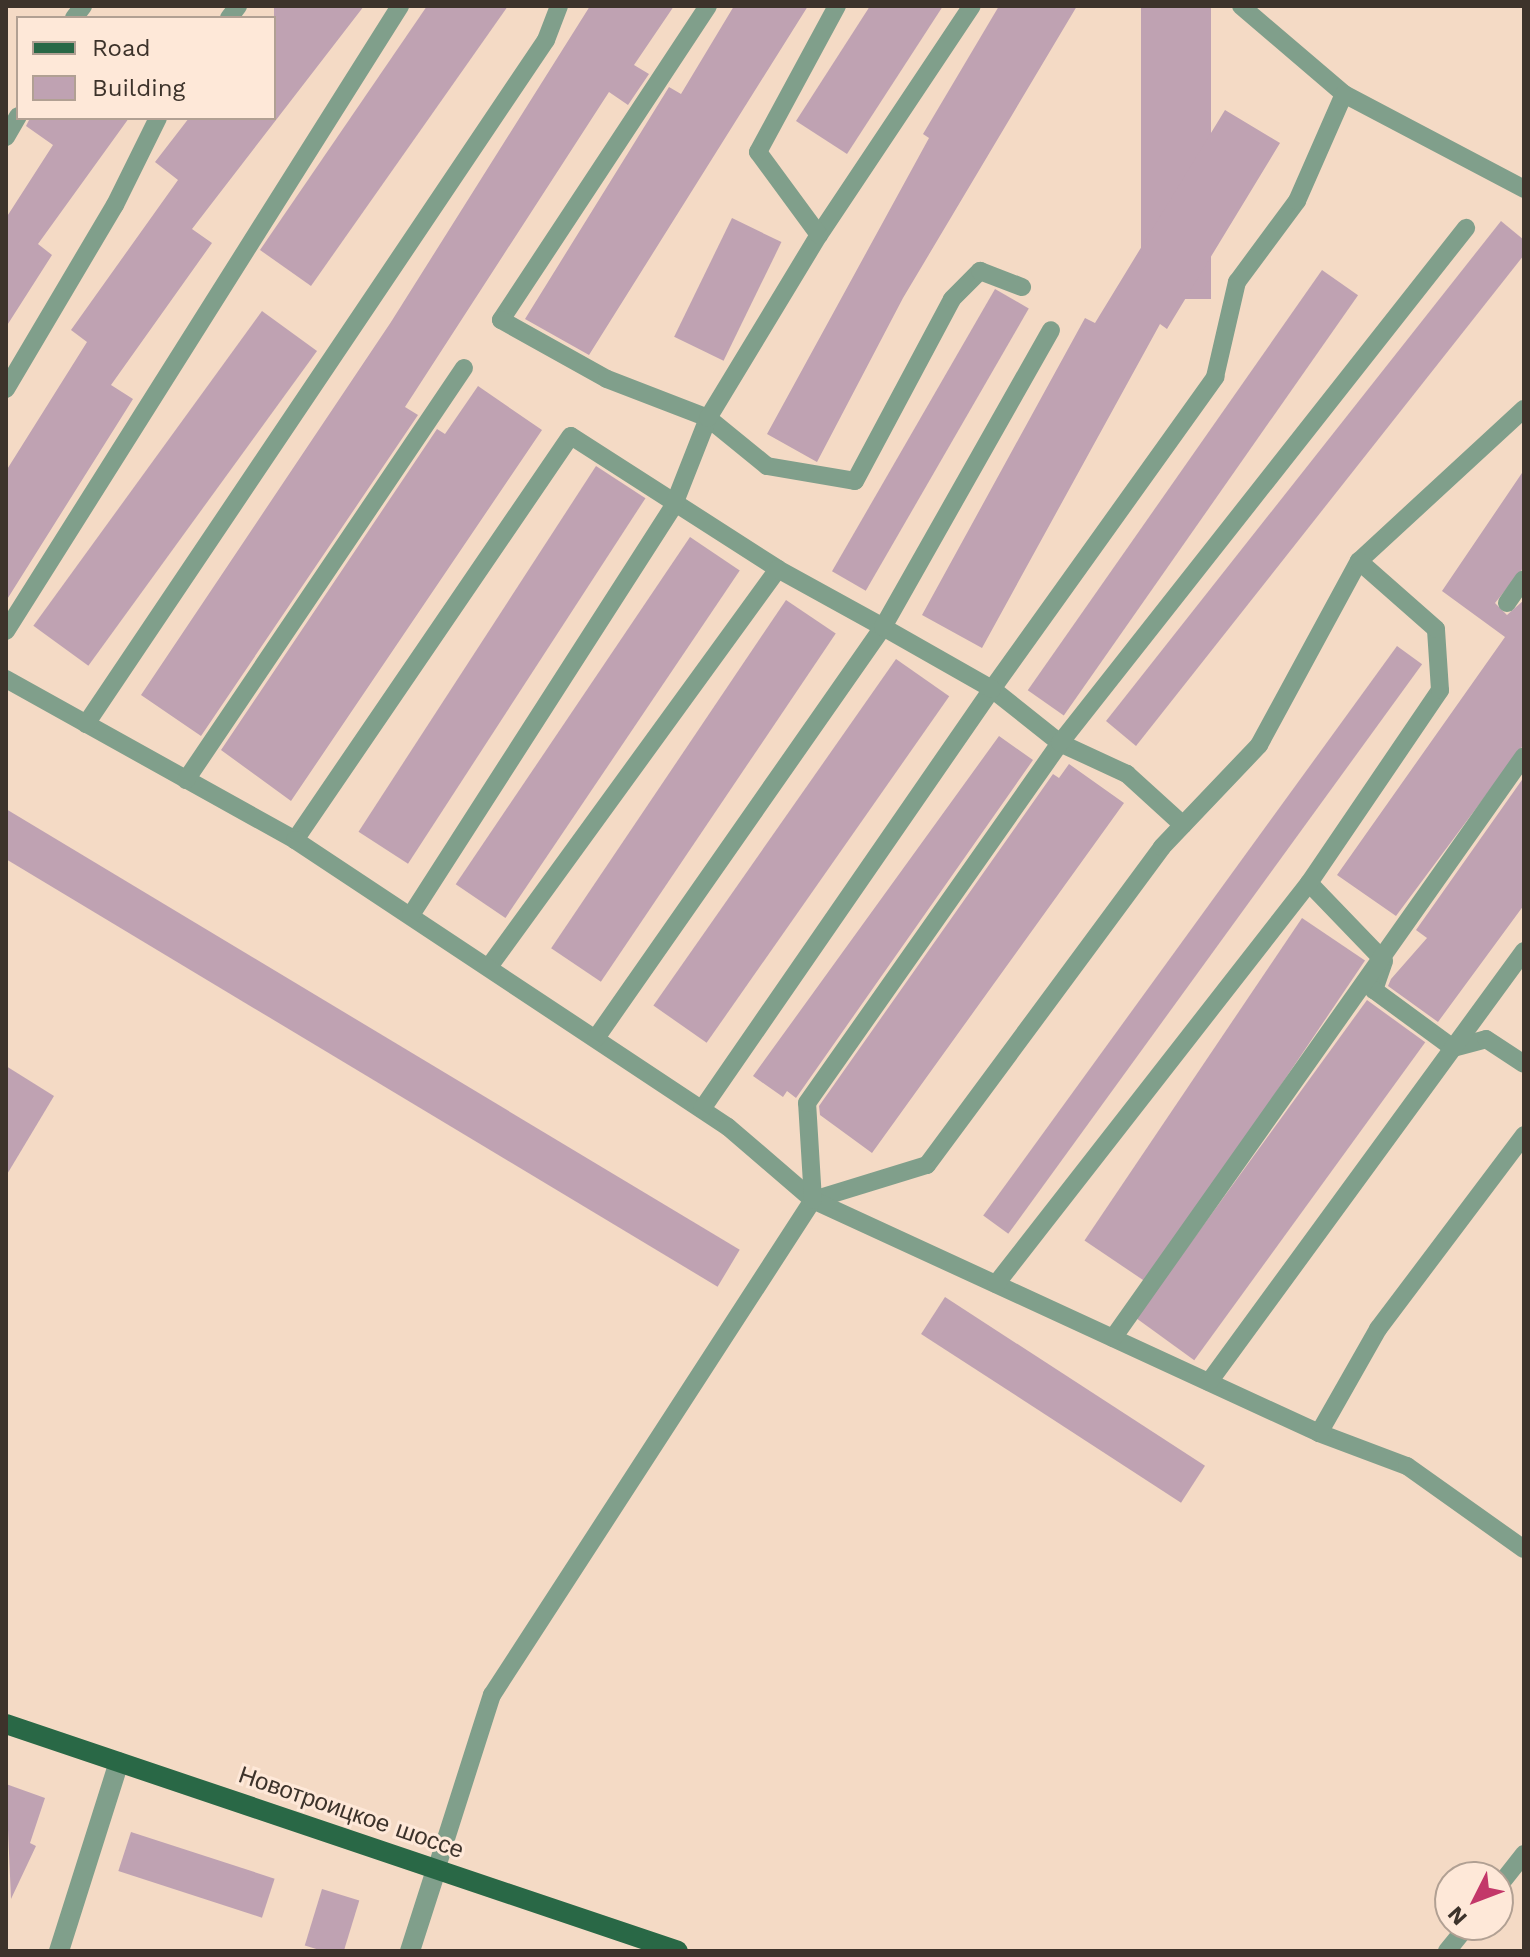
<!DOCTYPE html>
<html>
<head>
<meta charset="utf-8">
<style>
	body { margin:0 }
	#map { position:relative; width:1530px; height:1957px; overflow:hidden; background:#f4dac5; font-family:"Work Sans",sans-serif }
	div>[style] { position:absolute }
	.building>* { inset:0; background:#bfa2b2; transform-origin:0 0 }
	.service>* { height:18px; margin:-9px; padding:0 9px; transform-origin:9px; border-radius:9px; background:#809f8b }
	.minor>* { height:20px; margin:-10px; padding:0 10px; transform-origin:10px; border-radius:10px; background:#809f8b }
	.primary>* { height:20px; margin:-10px; padding:0 10px; transform-origin:10px; border-radius:10px; background:#296846 }
	span { translate:-50% -50%; white-space:nowrap; text-align:center; line-height:1.15; -webkit-text-stroke:6px #fee8d8; paint-order:stroke }
	.street-label { font-size:24px; color:#3d332b }
	.frame { position:absolute; inset:0; border:8px solid #3d332b; pointer-events:none }
	.legend { position:absolute; left:16px; top:16px; width:260px; height:104px; box-sizing:border-box; background:#fee8d8; border:2px solid #b1a093; margin:0; padding:10px 14px; list-style:none; font-size:24px; color:#3d332b }
	.legend li { display:flex; align-items:center; gap:16px; height:40px }
	.legend b { width:40px; border:2px solid #b1a093 }
	.north { position:absolute; left:1434px; top:1861px; width:80px; height:80px; box-sizing:border-box; background:#fee8d8; border:2px solid #b1a093; border-radius:50%; rotate:228deg; font-size:22px; font-weight:700; line-height:32px; text-align:center; color:#3d332b }
	.north::after { content:''; display:block; margin:auto; width:28px; height:36px; background:#c33769; clip-path:polygon(50% 0,100% 100%,50% 72%,0 100%) }
</style>
</head>
<body>
<div id="map">
	<div class="building">
		<i style="clip-path:polygon(274px 6px,364px 6px,192px 229px,212px 243px,111px 385px,133px 399px,6px 601px,6px 471px,87px 342px,71px 330px,178px 180px,155px 162px,189px 118px,274px 118px)"></i>
		<i style="clip-path:polygon(427px 6px,508px 6px,311px 286px,260px 250px)"></i>
		<i style="clip-path:polygon(590px 6px,674px 6px,634px 65px,649px 74px,628px 105px,609px 92px,405px 407px,418px 415px,201px 736px,141px 695px,391px 322px)"></i>
		<i style="clip-path:polygon(734px 6px,808px 6px,589px 355px,525px 319px,669px 87px,681px 94px)"></i>
		<i style="clip-path:polygon(870px 6px,943px 6px,847px 154px,796px 121px)"></i>
		<i style="clip-path:polygon(999px 6px,1077px 6px,903px 298px,817px 462px,767px 434px,929px 138px,923px 134px)"></i>
		<i style="left:1141px;top:6px;width:70px;height:293px"></i>
		<i style="clip-path:polygon(1225px 110px,1280px 143px,1167px 329px,1160px 324px,982px 648px,922px 615px,1085px 318px,1095px 323px)"></i>
		<i style="clip-path:polygon(30px 118px,129px 118px,38px 244px,52px 255px,6px 327px,6px 218px,53px 145px,26px 126px)"></i>
		<i style="left:732px;top:218px;width:55px;height:132px;rotate:26deg"></i>
		<i style="clip-path:polygon(1501px 221px,1524px 240px,1524px 255px,1136px 746px,1106px 721px)"></i>
		<i style="left:1322px;top:270px;width:44px;height:513px;rotate:35deg"></i>
		<i style="left:995px;top:289px;width:39px;height:326px;rotate:30deg"></i>
		<i style="left:262px;top:311px;width:68px;height:389px;rotate:36deg"></i>
		<i style="clip-path:polygon(478px 386px,542px 430px,291px 801px,221px 750px,437px 429px,445px 434px)"></i>
		<i style="left:596px;top:466px;width:59px;height:436px;rotate:33deg"></i>
		<i style="clip-path:polygon(1524px 470px,1524px 567px,1495px 603px,1507px 615px,1524px 600px,1524px 744px,1396px 916px,1337px 875px,1505px 637px,1442px 591px)"></i>
		<i style="left:690px;top:537px;width:60px;height:419px;rotate:34deg"></i>
		<i style="left:786px;top:600px;width:60px;height:420px;rotate:34deg"></i>
		<i style="left:1397px;top:646px;width:31px;height:704px;rotate:36deg"></i>
		<i style="left:896px;top:659px;width:65px;height:423px;rotate:35deg"></i>
		<i style="clip-path:polygon(999px 736px,1033px 760px,796px 1098px,787px 1091px,783px 1097px,753px 1076px)"></i>
		<i style="clip-path:polygon(1069px 764px,1124px 803px,872px 1153px,820px 1115px,819px 1106px,1053px 774px,1059px 778px)"></i>
		<i style="clip-path:polygon(1524px 777px,1524px 905px,1438px 1022px,1388px 986px,1391px 979px,1427px 938px,1416px 930px)"></i>
		<i style="left:6px;top:809px;width:856px;height:43px;rotate:31deg"></i>
		<i style="left:1302px;top:918px;width:76px;height:389px;rotate:34deg"></i>
		<i style="left:1367px;top:1000px;width:72px;height:393px;rotate:36deg"></i>
		<i style="clip-path:polygon(6px 1066px,54px 1096px,6px 1176px)"></i>
		<i style="left:945px;top:1297px;width:310px;height:44px;rotate:33deg"></i>
		<i style="clip-path:polygon(6px 1784px,45px 1798px,30px 1843px,36px 1846px,11px 1899px)"></i>
		<i style="left:131px;top:1832px;width:151px;height:41px;rotate:18deg"></i>
		<i style="left:322px;top:1889px;width:39px;height:59px;rotate:17deg"></i>
	</div>
	<div class="service">
		<i style="left:708px;top:6px;width:376px;rotate:123.4deg"></i>
		<i style="left:501px;top:320px;width:121px;rotate:29.1deg"></i>
		<i style="left:607px;top:379px;width:108px;rotate:21.1deg"></i>
		<i style="left:708px;top:418px;width:76px;rotate:39.1deg"></i>
		<i style="left:767px;top:466px;width:89px;rotate:9.7deg"></i>
		<i style="left:855px;top:481px;width:206px;rotate:-61.9deg"></i>
		<i style="left:952px;top:299px;width:40px;rotate:-45deg"></i>
		<i style="left:980px;top:271px;width:45px;rotate:20.9deg"></i>
		<i style="left:1241px;top:6px;width:135px;rotate:40.5deg"></i>
		<i style="left:1344px;top:94px;width:204px;rotate:27.8deg"></i>
		<i style="left:74px;top:18px;width:15px;rotate:-53deg"></i>
		<i style="left:229px;top:18px;width:15px;rotate:-53deg"></i>
		<i style="left:6px;top:137px;width:24px;rotate:-60deg"></i>
		<i style="left:819px;top:235px;width:275px;rotate:-56.3deg"></i>
		<i style="left:6px;top:389px;width:214px;rotate:-59.4deg"></i>
		<i style="left:115px;top:205px;width:97px;rotate:-63.7deg"></i>
		<i style="left:1507px;top:603px;width:29px;rotate:-55deg"></i>
		<i style="left:6px;top:631px;width:739px;rotate:-57.77deg"></i>
		<i style="left:6px;top:679px;width:331px;rotate:29.1deg"></i>
		<i style="left:295px;top:840px;width:489px;rotate:-55.7deg"></i>
		<i style="left:571px;top:436px;width:246px;rotate:32.7deg"></i>
		<i style="left:778px;top:569px;width:492px;rotate:126deg"></i>
		<i style="left:86px;top:724px;width:824px;rotate:-56.08deg"></i>
		<i style="left:546px;top:40px;width:36px;rotate:-69deg"></i>
		<i style="left:186px;top:780px;width:497px;rotate:-56deg"></i>
		<i style="left:1183px;top:825px;width:76px;rotate:-137.7deg"></i>
		<i style="left:1127px;top:774px;width:74px;rotate:-155.2deg"></i>
		<i style="left:1060px;top:743px;width:87px;rotate:-141.5deg"></i>
		<i style="left:992px;top:689px;width:384px;rotate:-54.4deg"></i>
		<i style="left:1215px;top:377px;width:98px;rotate:-77deg"></i>
		<i style="left:1237px;top:282px;width:101px;rotate:-53.5deg"></i>
		<i style="left:1297px;top:201px;width:117px;rotate:-66.3deg"></i>
		<i style="left:295px;top:840px;width:519px;rotate:33.54deg"></i>
		<i style="left:728px;top:1127px;width:112px;rotate:40.7deg"></i>
		<i style="left:813px;top:1200px;width:119px;rotate:-17.1deg"></i>
		<i style="left:927px;top:1165px;width:395px;rotate:-53.5deg"></i>
		<i style="left:1162px;top:847px;width:141px;rotate:-46.4deg"></i>
		<i style="left:1259px;top:745px;width:209px;rotate:-61.5deg"></i>
		<i style="left:1359px;top:561px;width:224px;rotate:-42.7deg"></i>
		<i style="left:1309px;top:883px;width:108px;rotate:46.1deg"></i>
		<i style="left:1384px;top:961px;width:31px;rotate:109deg"></i>
		<i style="left:1374px;top:990px;width:98px;rotate:36.3deg"></i>
		<i style="left:1453px;top:1048px;width:34px;rotate:-15deg"></i>
		<i style="left:1486px;top:1039px;width:45px;rotate:33.3deg"></i>
		<i style="left:411px;top:915px;width:485px;rotate:-57.3deg"></i>
		<i style="left:673px;top:507px;width:96px;rotate:-68.5deg"></i>
		<i style="left:708px;top:418px;width:214px;rotate:-58.8deg"></i>
		<i style="left:819px;top:235px;width:103px;rotate:-126.3deg"></i>
		<i style="left:758px;top:152px;width:166px;rotate:-61.6deg"></i>
		<i style="left:596px;top:1038px;width:501px;rotate:-55.07deg"></i>
		<i style="left:883px;top:627px;width:120px;rotate:-151.1deg"></i>
		<i style="left:702px;top:1109px;width:510px;rotate:-55.38deg"></i>
		<i style="left:992px;top:689px;width:125px;rotate:-150.4deg"></i>
		<i style="left:883px;top:627px;width:341px;rotate:-60.5deg"></i>
		<i style="left:813px;top:1200px;width:557px;rotate:24.72deg"></i>
		<i style="left:1319px;top:1433px;width:94px;rotate:20.6deg"></i>
		<i style="left:1407px;top:1466px;width:143px;rotate:35.4deg"></i>
		<i style="left:996px;top:1284px;width:509px;rotate:-52.03deg"></i>
		<i style="left:1309px;top:883px;width:233px;rotate:-55.8deg"></i>
		<i style="left:1440px;top:690px;width:61px;rotate:-93.8deg"></i>
		<i style="left:1436px;top:629px;width:103px;rotate:-138.6deg"></i>
		<i style="left:1113px;top:1338px;width:712px;rotate:-54.77deg"></i>
		<i style="left:1209px;top:1382px;width:534px;rotate:-53.84deg"></i>
		<i style="left:1319px;top:1433px;width:120px;rotate:-60.4deg"></i>
		<i style="left:1378px;top:1329px;width:243px;rotate:-53deg"></i>
		<i style="left:436px;top:1870px;width:184px;rotate:-72.3deg"></i>
		<i style="left:492px;top:1695px;width:590px;rotate:-57.04deg"></i>
		<i style="left:813px;top:1200px;width:97px;rotate:-93.5deg"></i>
		<i style="left:807px;top:1103px;width:440px;rotate:-54.9deg"></i>
		<i style="left:1060px;top:743px;width:656px;rotate:-51.75deg"></i>
		<i style="left:1498px;top:1887px;width:42px;rotate:-51.8deg"></i>
		<i style="left:1447px;top:1951px;width:33px;rotate:-51deg"></i>
	</div>
	<div class="minor">
		<i style="left:59px;top:1951px;width:198px;rotate:-72.4deg"></i>
		<i style="left:410px;top:1951px;width:85px;rotate:-72.2deg"></i>
	</div>
	<div class="primary">
		<i style="left:6px;top:1724px;width:709px;rotate:18.66deg"></i>
	</div>
	<div class="street-label">
		<span style="left:351px;top:1813px;rotate:19deg">Новотроицкое шоссе</span>
	</div>
	<div class="frame"></div>
	<ul class="legend">
	<li><b style="height:10px;background:#296846"></b>Road</li>
	<li><b style="height:22px;background:#bfa2b2"></b>Building</li>
	</ul>
	<div class="north">N</div>
</div>
</body>
</html>
